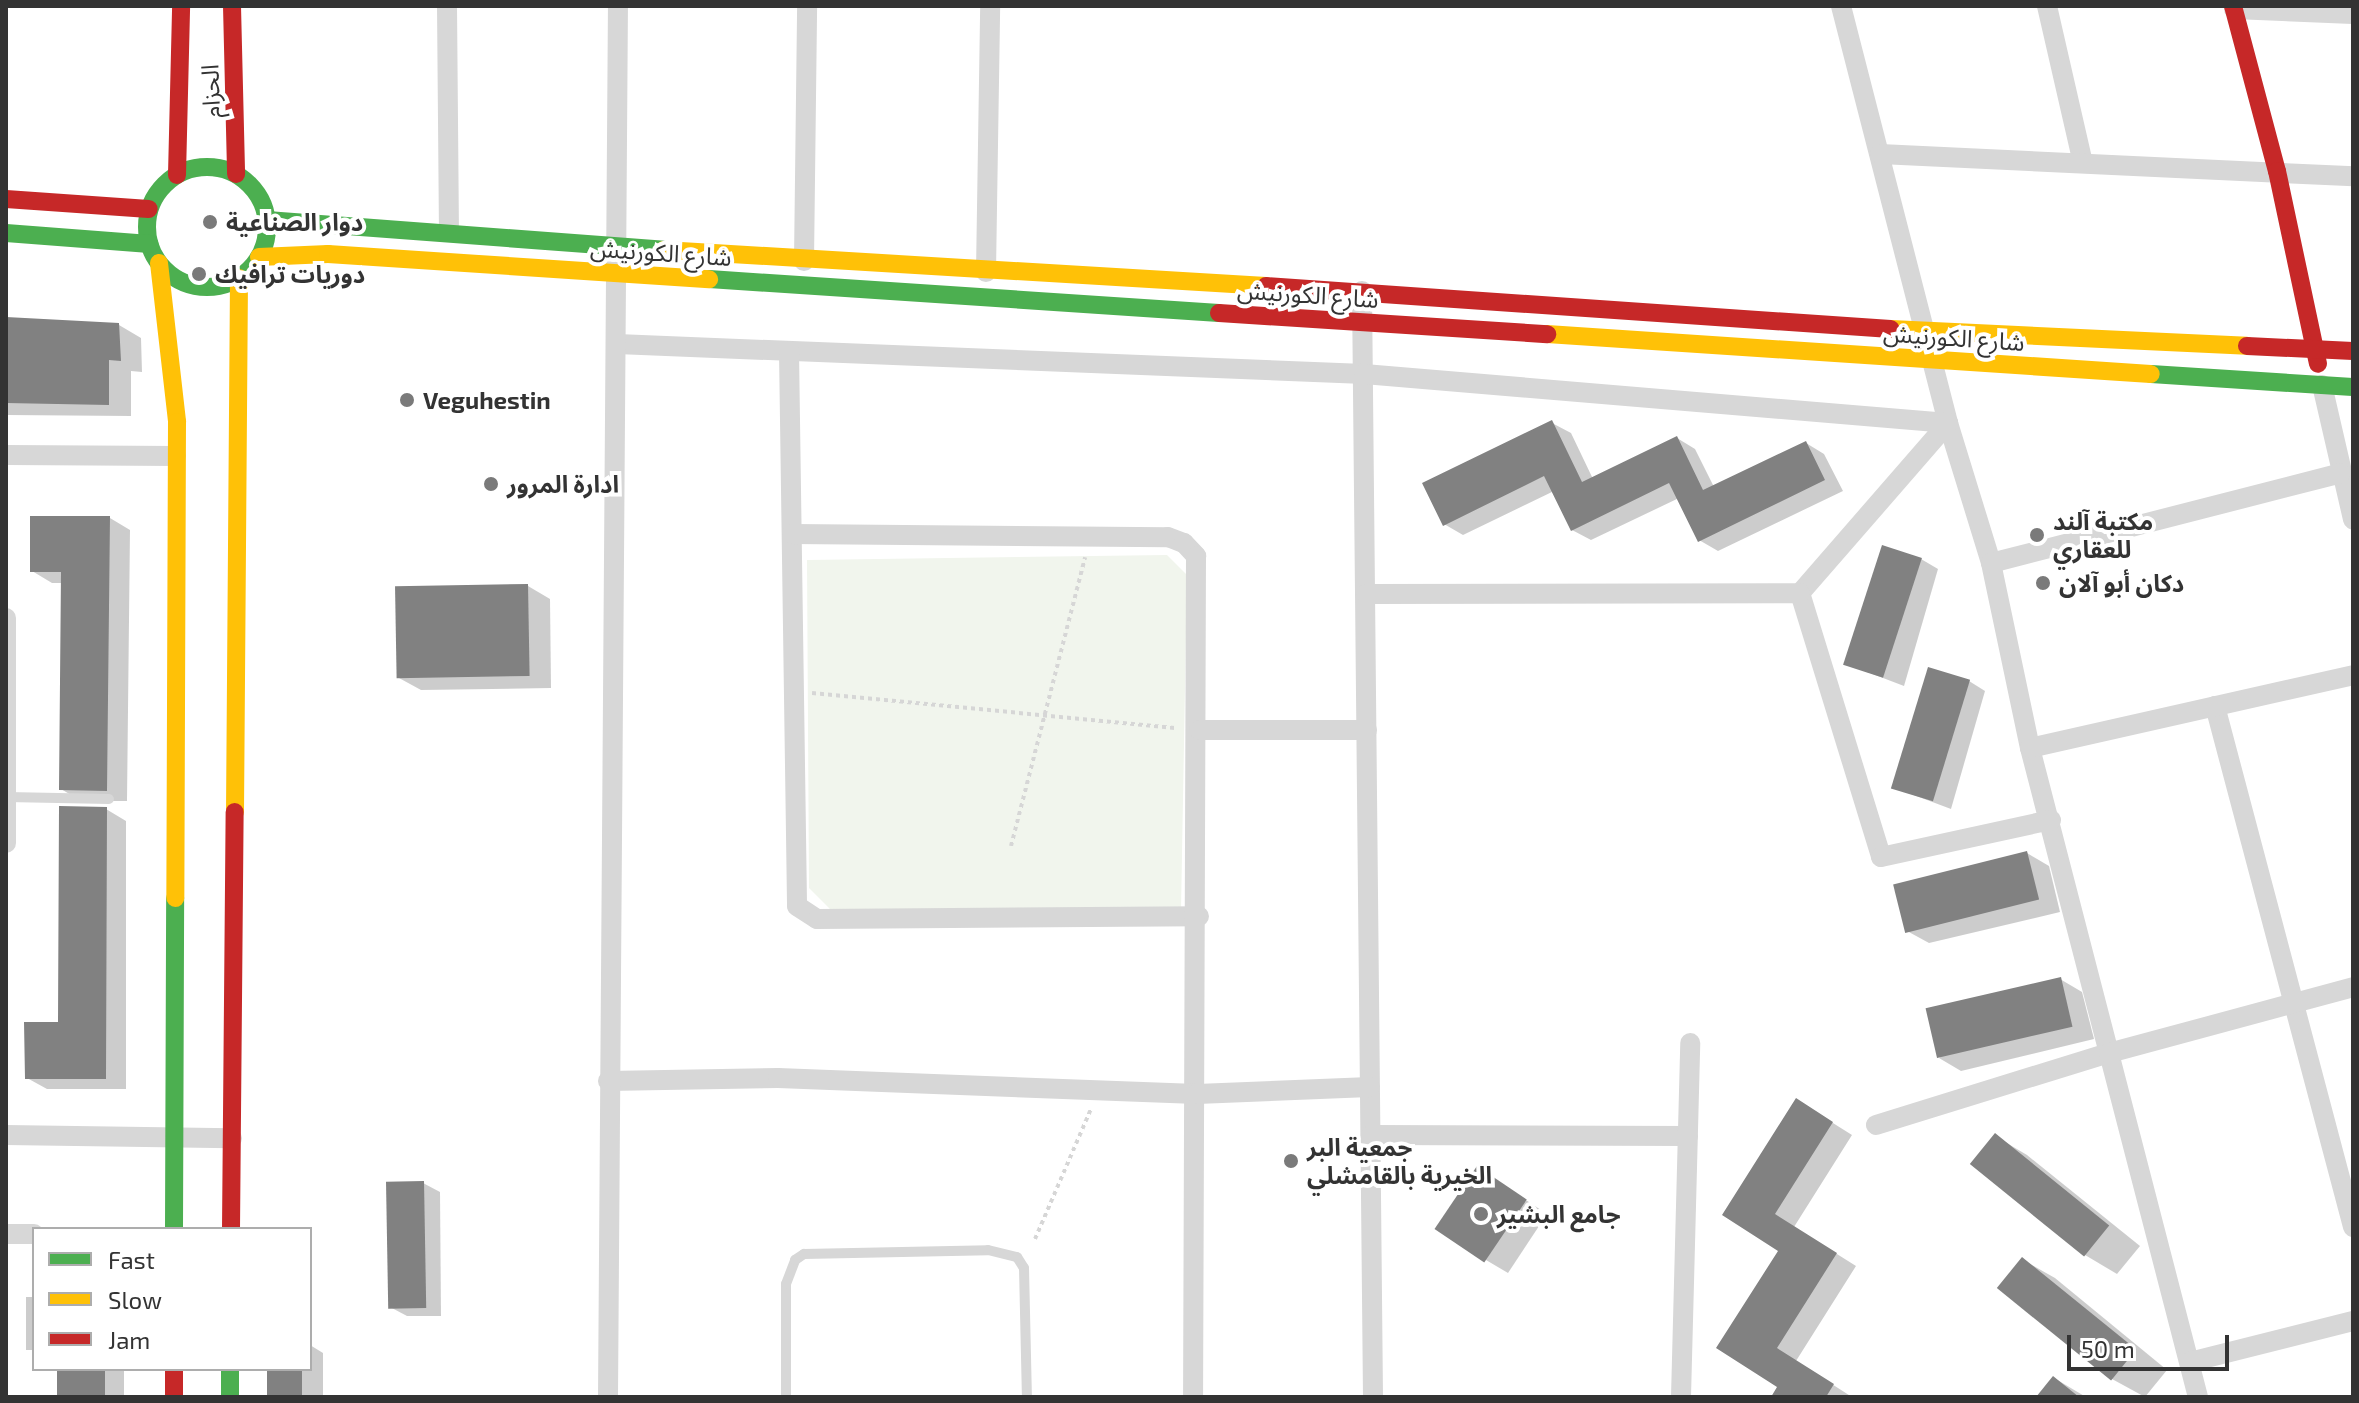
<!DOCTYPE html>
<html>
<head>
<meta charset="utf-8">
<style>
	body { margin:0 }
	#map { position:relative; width:2359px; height:1403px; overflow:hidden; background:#fff; font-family:"Exo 2","Noto Sans Arabic",sans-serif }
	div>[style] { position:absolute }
	.green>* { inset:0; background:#f1f5ed }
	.shadow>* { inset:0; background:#0003; transform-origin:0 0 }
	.building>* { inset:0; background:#818181; transform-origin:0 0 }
	.path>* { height:4px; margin-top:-2px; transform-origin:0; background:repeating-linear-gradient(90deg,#d6d6d6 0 4px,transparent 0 8px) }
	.lane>* { height:10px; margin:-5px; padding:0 5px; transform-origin:5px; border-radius:5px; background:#d7d7d7 }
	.street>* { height:20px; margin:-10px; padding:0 10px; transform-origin:10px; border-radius:10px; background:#d7d7d7 }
	.fast>* { height:18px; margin:-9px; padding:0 9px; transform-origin:9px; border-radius:9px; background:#4caf50 }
	.fast>.ring { margin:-9px; padding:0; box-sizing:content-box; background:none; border:18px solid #4caf50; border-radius:50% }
	.slow>* { height:18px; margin:-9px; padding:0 9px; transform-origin:9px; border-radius:9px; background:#ffc107 }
	.jam>* { height:18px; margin:-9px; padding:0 9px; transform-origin:9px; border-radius:9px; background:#c62828 }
	.dots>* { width:22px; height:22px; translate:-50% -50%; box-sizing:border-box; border:4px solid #fff; border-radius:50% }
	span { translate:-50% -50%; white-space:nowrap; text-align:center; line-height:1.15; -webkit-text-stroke:8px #fff; paint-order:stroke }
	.street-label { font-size:24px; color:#333 }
	.poi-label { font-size:24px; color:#333; font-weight:700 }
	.left { translate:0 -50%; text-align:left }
	.frame { position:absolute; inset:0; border:8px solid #333; pointer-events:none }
	.legend { position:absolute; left:32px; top:1227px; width:280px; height:144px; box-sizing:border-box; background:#fff; border:2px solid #adadad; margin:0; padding:10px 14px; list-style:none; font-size:24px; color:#333 }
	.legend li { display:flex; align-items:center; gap:16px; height:40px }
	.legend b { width:40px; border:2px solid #adadad }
	.scale { position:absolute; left:2067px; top:1335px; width:162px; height:36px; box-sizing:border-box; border:4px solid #333; border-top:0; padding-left:10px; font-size:24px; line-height:28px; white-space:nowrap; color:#333; -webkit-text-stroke:6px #fff; paint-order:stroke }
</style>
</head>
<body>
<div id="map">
	<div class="green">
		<i style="clip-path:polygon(1167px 555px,1187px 575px,1181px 911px,831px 910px,809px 888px,807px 560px)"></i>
	</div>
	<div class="shadow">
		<i style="clip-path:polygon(6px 319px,119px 325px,141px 338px,142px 372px,131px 371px,131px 416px,6px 415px)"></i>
		<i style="clip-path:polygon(1552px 423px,1571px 433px,1593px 479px,1677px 438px,1695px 449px,1714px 487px,1806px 443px,1824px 454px,1843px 491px,1718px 551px,1699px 540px,1679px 498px,1591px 540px,1572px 530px,1554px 491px,1463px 535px,1444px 524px)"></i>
		<i style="clip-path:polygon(110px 518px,130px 530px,127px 801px,81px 801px,61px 789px,63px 583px,52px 583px,32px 571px)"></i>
		<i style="clip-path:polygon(1921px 559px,1938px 569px,1904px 686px,1849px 665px)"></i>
		<i style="clip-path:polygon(528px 586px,550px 599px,551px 688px,421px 690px,399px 678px)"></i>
		<i style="clip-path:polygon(1969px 681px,1985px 691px,1951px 809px,1895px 788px)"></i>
		<i style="clip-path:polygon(106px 809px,126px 821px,126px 1089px,47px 1089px,27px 1078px,60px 1024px)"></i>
		<i style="clip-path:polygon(2027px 853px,2049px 866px,2060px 912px,1929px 943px,1907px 931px)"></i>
		<i style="clip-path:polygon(2060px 979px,2082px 992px,2094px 1039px,1961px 1071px,1939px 1058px)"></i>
		<i style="clip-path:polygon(1817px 1113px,1852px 1135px,1794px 1227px,1856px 1266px,1796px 1361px,1852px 1397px,1773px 1397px,1780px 1386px,1719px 1347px,1781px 1250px,1725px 1214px)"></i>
		<i style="clip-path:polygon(1995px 1136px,2027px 1155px,2140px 1246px,2117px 1274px,2085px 1255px)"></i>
		<i style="clip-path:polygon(1499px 1182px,1547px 1214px,1508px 1273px,1486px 1260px)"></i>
		<i style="clip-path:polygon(423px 1183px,440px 1192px,441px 1316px,407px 1316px,390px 1307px)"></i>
		<i style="clip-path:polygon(2023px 1260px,2055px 1278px,2167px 1370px,2145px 1397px,2112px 1379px,2000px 1287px)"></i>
		<i style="left:26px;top:1297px;width:8px;height:53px"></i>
		<i style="clip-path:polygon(310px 1345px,323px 1353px,323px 1397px,269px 1397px,269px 1369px,310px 1369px)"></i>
		<i style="left:59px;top:1369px;width:65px;height:28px"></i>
		<i style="clip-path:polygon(2054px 1378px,2086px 1397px,2038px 1397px)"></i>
	</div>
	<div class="building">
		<i style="clip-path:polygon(6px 317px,119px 323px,121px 361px,109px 360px,109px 405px,6px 403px)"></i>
		<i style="clip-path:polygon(1552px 420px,1582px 482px,1677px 436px,1703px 490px,1806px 441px,1825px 480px,1698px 542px,1669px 483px,1571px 531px,1544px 476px,1443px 526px,1422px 483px)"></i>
		<i style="clip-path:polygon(30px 516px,110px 516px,107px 791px,59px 790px,61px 572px,30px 572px)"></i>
		<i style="left:1882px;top:545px;width:42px;height:126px;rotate:18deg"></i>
		<i style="left:528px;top:584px;width:92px;height:133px;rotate:89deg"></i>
		<i style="left:1928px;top:667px;width:44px;height:127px;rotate:17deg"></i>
		<i style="clip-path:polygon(59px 806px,107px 807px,106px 1079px,25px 1079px,24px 1022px,58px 1022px)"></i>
		<i style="left:2027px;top:851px;width:50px;height:138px;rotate:76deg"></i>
		<i style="left:2061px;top:977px;width:51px;height:139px;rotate:77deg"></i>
		<i style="clip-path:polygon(1796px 1098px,1833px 1122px,1775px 1214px,1837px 1253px,1777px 1348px,1834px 1384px,1826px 1397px,1771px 1397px,1777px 1387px,1716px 1348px,1778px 1251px,1722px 1215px)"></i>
		<i style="left:1995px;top:1133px;width:147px;height:40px;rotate:39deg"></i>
		<i style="left:1477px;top:1166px;width:60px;height:76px;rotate:34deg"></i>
		<i style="left:424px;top:1181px;width:127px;height:38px;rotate:89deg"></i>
		<i style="left:2022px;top:1257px;width:147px;height:40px;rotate:39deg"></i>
		<i style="left:57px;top:1369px;width:48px;height:28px"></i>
		<i style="left:267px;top:1369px;width:35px;height:28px"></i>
		<i style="clip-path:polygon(2053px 1376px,2079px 1397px,2036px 1397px)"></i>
	</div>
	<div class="path">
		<i style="left:812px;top:693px;width:367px;rotate:5.5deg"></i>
		<i style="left:1011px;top:846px;width:298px;rotate:-75.6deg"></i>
		<i style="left:1035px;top:1239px;width:142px;rotate:-66.7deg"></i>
	</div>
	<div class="lane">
		<i style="left:7px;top:797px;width:102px;rotate:1.1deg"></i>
		<i style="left:786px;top:1397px;width:113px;rotate:-90deg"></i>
		<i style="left:786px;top:1284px;width:26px;rotate:-69deg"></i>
		<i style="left:795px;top:1260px;width:11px;rotate:-34deg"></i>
		<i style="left:804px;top:1254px;width:184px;rotate:-1.2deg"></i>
		<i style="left:988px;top:1250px;width:30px;rotate:14deg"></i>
		<i style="left:1017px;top:1257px;width:13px;rotate:58deg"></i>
		<i style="left:1024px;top:1268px;width:129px;rotate:88.7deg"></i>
	</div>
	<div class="street">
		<i style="left:447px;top:6px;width:226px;rotate:89.5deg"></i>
		<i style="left:1841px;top:6px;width:431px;rotate:75.6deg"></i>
		<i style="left:1948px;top:423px;width:146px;rotate:72.9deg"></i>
		<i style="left:1991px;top:563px;width:189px;rotate:78.1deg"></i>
		<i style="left:2030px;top:748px;width:670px;rotate:75.49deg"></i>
		<i style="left:2047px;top:6px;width:161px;rotate:77.1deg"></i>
		<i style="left:2234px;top:9px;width:119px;rotate:2.4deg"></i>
		<i style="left:1880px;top:154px;width:474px;rotate:2.7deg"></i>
		<i style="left:804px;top:261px;width:255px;rotate:-89.3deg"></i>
		<i style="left:986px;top:272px;width:266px;rotate:-89.1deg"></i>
		<i style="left:1362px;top:291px;width:1106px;rotate:89.43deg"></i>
		<i style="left:617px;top:344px;width:748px;rotate:2.3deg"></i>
		<i style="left:1364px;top:374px;width:586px;rotate:4.8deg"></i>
		<i style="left:789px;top:351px;width:555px;rotate:89.17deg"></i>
		<i style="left:797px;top:906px;width:24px;rotate:33deg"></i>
		<i style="left:817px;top:919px;width:382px;rotate:-0.4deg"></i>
		<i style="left:2322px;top:385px;width:138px;rotate:77deg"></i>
		<i style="left:1948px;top:423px;width:225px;rotate:131deg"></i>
		<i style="left:1800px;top:593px;width:276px;rotate:72.9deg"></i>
		<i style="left:1881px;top:857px;width:174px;rotate:-12.3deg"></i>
		<i style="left:6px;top:455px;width:170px;rotate:0.3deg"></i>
		<i style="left:792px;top:534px;width:376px;rotate:0.5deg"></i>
		<i style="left:1168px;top:537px;width:17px;rotate:21deg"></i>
		<i style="left:1184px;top:543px;width:18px;rotate:47deg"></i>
		<i style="left:1196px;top:556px;width:841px;rotate:90.2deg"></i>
		<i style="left:1991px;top:563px;width:361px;rotate:-14.4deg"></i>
		<i style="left:1366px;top:594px;width:434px;rotate:-0.1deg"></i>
		<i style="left:6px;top:618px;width:225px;rotate:90deg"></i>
		<i style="left:2215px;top:706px;width:539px;rotate:75.16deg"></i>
		<i style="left:1199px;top:730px;width:168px"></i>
		<i style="left:2030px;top:748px;width:331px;rotate:-12.7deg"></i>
		<i style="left:608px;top:1081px;width:170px;rotate:-1deg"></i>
		<i style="left:778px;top:1078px;width:419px;rotate:2.2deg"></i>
		<i style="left:1197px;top:1094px;width:173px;rotate:-2.3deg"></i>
		<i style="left:1876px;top:1125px;width:244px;rotate:-17.2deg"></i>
		<i style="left:2109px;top:1053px;width:253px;rotate:-15.1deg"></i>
		<i style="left:6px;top:1135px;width:226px;rotate:0.8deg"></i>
		<i style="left:1371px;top:1135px;width:317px;rotate:0.2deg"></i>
		<i style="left:6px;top:1234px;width:28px"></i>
		<i style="left:2190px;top:1362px;width:168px;rotate:-14.1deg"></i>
		<i style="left:608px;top:1397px;width:1391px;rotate:-89.59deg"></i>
		<i style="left:1681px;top:1397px;width:354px;rotate:-88.5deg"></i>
	</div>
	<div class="fast">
		<i class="ring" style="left:147px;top:167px;width:102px;height:102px"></i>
		<i style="left:267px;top:220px;width:398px;rotate:4.3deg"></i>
		<i style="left:6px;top:233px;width:144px;rotate:4.4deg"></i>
		<i style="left:709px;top:279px;width:511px;rotate:3.81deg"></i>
		<i style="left:2151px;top:374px;width:202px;rotate:3.7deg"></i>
		<i style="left:174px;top:1229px;width:331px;rotate:-89.8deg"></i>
		<i style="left:230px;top:1369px;width:28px;rotate:90deg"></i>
	</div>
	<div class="slow">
		<i style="left:664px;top:250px;width:603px;rotate:3.42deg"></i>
		<i style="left:259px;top:257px;width:69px;rotate:-2.5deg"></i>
		<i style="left:328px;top:254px;width:382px;rotate:3.8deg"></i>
		<i style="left:159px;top:263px;width:160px;rotate:83.5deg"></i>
		<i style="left:177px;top:422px;width:476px;rotate:90.2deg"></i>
		<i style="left:1891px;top:329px;width:356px;rotate:2.7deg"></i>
		<i style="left:1547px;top:334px;width:605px;rotate:3.79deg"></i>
		<i style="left:235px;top:812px;width:534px;rotate:-89.57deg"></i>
	</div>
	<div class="jam">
		<i style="left:232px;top:6px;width:168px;rotate:88.6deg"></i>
		<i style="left:2233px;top:6px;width:171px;rotate:75.1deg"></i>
		<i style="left:2277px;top:171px;width:197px;rotate:78deg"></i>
		<i style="left:177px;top:175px;width:169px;rotate:-88.6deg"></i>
		<i style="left:6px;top:199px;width:143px;rotate:4deg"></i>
		<i style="left:1266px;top:286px;width:626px;rotate:3.94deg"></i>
		<i style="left:1219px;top:313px;width:329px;rotate:3.7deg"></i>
		<i style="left:2247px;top:346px;width:106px;rotate:2.7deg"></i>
		<i style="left:231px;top:1229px;width:417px;rotate:-89.5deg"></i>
		<i style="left:174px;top:1369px;width:28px;rotate:90deg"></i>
	</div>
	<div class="dots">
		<i style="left:210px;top:222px;background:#7a7a7a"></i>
		<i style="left:199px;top:274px;background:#7a7a7a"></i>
		<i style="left:407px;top:400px;background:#7a7a7a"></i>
		<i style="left:491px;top:484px;background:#7a7a7a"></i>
		<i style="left:2037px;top:535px;background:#7a7a7a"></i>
		<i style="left:2043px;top:583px;background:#7a7a7a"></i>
		<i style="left:1291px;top:1161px;background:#7a7a7a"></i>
		<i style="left:1481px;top:1214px;background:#7a7a7a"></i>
	</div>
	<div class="street-label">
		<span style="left:210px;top:91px;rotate:-92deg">الحزام</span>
		<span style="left:661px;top:252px;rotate:4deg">شارع الكورنيش</span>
		<span style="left:1308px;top:294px;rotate:4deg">شارع الكورنيش</span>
		<span style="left:1954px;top:337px;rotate:4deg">شارع الكورنيش</span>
	</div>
	<div class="poi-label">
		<span class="left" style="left:226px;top:222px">دوار الصناعية</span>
		<span class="left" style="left:215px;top:274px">دوريات ترافيك</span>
		<span class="left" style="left:423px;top:400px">Veguhestin</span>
		<span class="left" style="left:507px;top:484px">ادارة المرور</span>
		<span class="left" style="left:2053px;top:535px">مكتبة آلند<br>للعقاري</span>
		<span class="left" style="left:2059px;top:583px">دكان أبو آلان</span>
		<span class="left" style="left:1307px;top:1161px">جمعية البر<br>الخيرية بالقامشلي</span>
		<span class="left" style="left:1497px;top:1214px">جامع البشير</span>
	</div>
	<div class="frame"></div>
	<ul class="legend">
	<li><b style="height:10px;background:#4caf50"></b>Fast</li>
	<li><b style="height:10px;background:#ffc107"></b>Slow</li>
	<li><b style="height:10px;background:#c62828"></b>Jam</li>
	</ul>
	<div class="scale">50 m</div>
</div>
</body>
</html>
